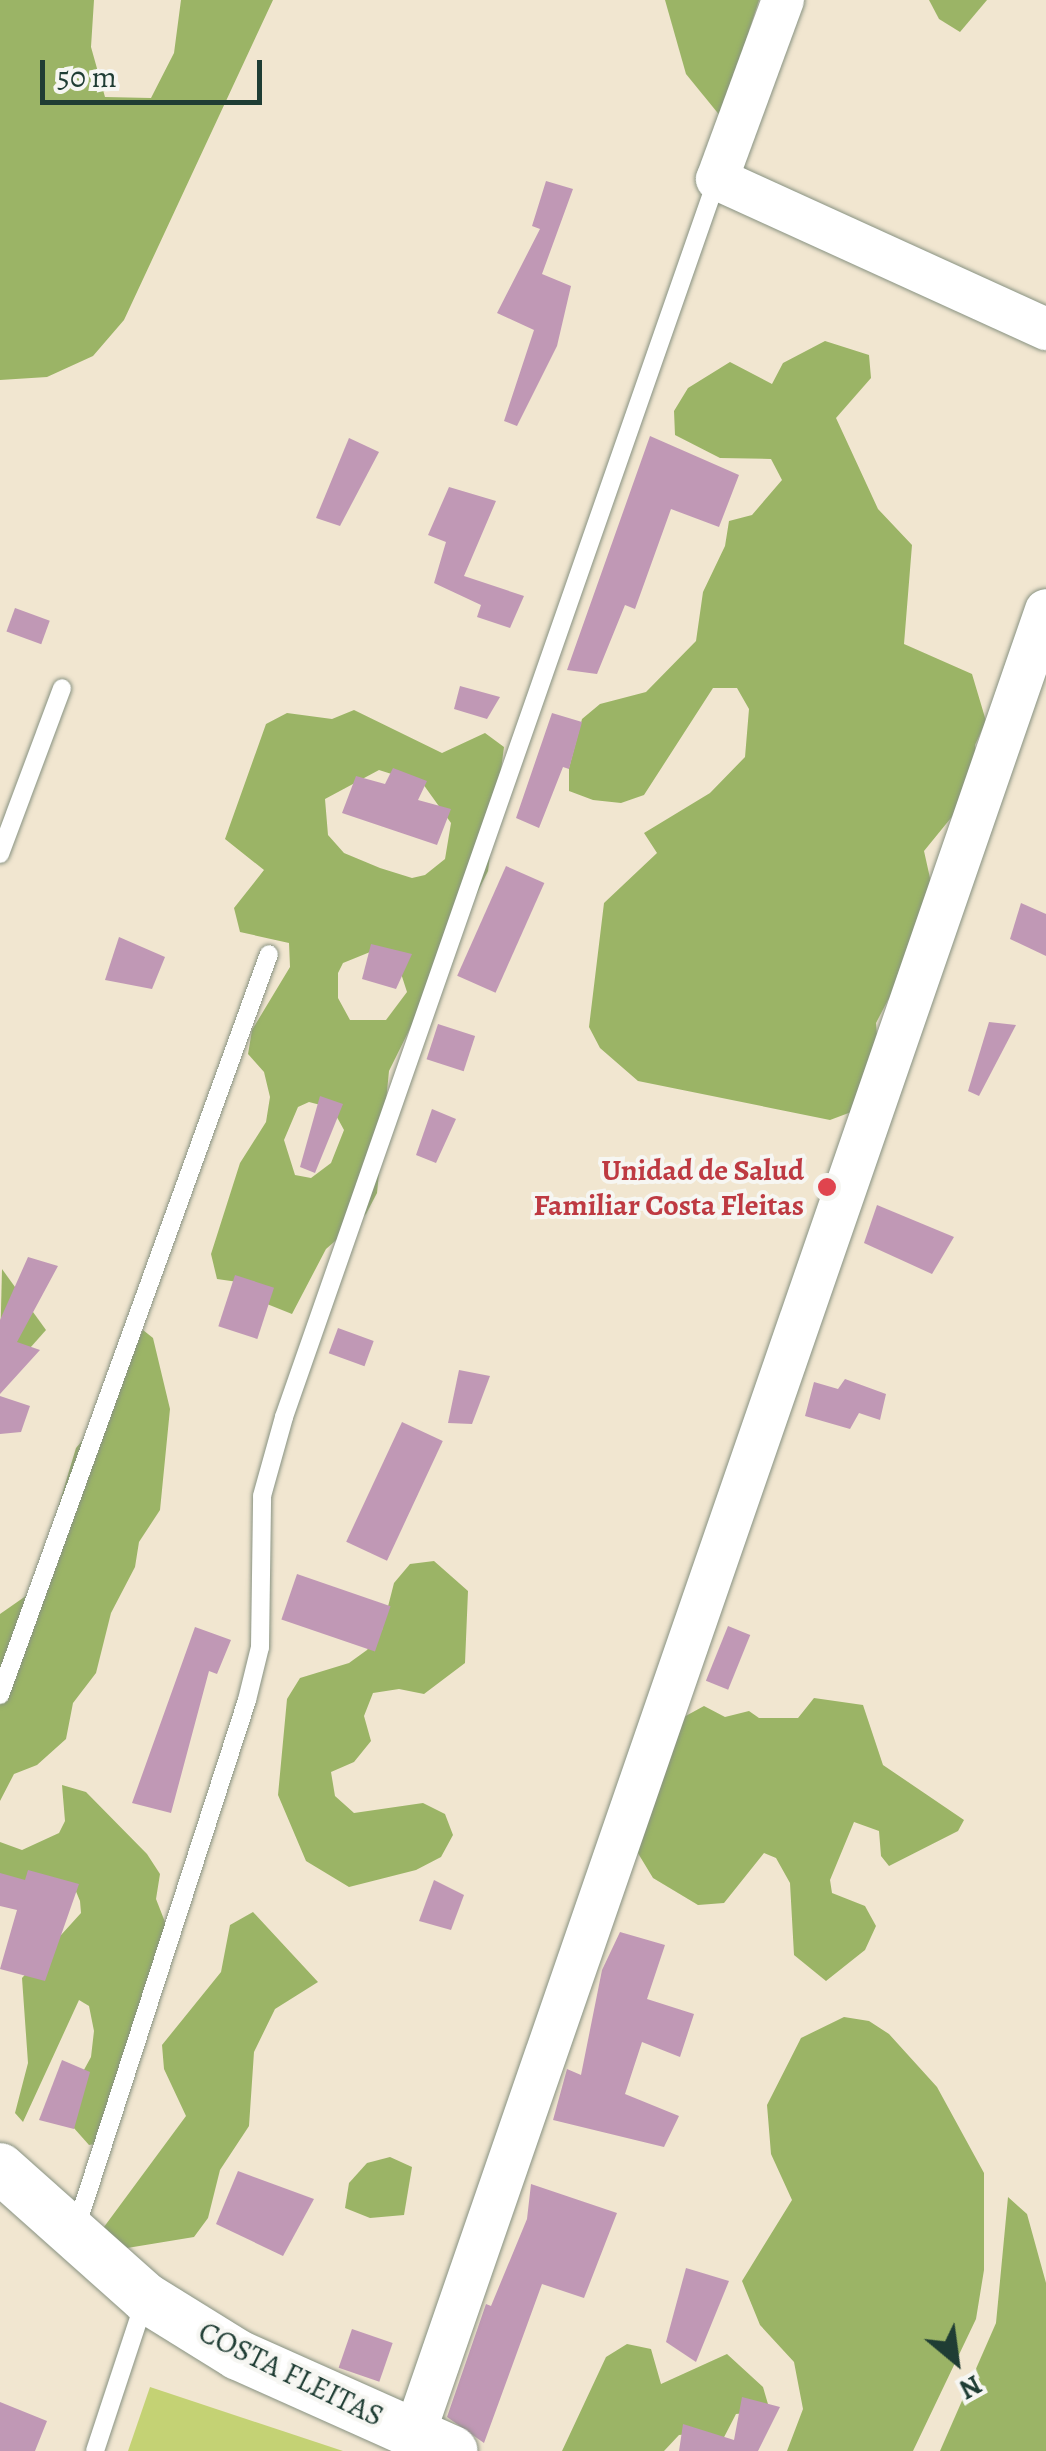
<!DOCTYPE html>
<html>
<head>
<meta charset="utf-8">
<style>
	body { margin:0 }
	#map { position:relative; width:1046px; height:2451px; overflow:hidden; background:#f1e6d0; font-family:Alegreya,serif }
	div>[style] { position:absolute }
	.green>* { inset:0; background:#c4d274 }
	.forest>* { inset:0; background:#9bb466 }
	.building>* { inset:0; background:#c098b5; transform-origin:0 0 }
	.roads { filter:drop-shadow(0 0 2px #889282) drop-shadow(0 0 2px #889282) }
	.service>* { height:18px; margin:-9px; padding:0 9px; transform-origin:9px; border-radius:9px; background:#fff }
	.tertiary>* { height:42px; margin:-21px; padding:0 21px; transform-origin:21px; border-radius:21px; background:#fff }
	.secondary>* { height:50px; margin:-25px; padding:0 25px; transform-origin:25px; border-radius:25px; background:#fff }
	.dots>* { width:28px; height:28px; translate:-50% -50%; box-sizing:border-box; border:5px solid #f6f6f2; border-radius:50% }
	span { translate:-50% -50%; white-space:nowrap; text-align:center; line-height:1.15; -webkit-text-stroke:8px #f6f6f2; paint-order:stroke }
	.health-label { font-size:30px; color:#be3a42; font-weight:700 }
	.right { translate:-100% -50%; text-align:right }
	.street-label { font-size:30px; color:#1f3d34 }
	.north { position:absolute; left:906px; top:2311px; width:100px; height:100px; -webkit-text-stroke:8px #f6f6f2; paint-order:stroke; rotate:151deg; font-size:28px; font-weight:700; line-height:40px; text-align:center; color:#1f3d34 }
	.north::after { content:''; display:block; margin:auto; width:35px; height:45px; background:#1f3d34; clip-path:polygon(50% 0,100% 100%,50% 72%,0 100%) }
	.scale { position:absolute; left:40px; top:60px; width:222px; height:45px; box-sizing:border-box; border:5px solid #1f3d34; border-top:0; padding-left:12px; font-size:30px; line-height:35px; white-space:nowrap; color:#1f3d34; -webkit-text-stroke:8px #f6f6f2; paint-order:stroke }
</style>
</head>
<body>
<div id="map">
	<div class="green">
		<i style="clip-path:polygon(150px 2387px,343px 2451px,128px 2451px)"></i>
	</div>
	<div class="forest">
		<i style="clip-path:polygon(0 0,94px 0,91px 47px,105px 97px,151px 98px,174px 53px,181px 0,273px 0,124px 320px,93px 356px,47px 377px,0 380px)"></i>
		<i style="clip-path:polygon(665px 0,759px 0,721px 117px,686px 74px)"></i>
		<i style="clip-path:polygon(929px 0,987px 0,960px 32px,939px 19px)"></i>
		<i style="clip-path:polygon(825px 341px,869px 355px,871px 378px,836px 418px,878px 509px,912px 545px,904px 644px,972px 674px,986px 721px,975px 745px,978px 769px,955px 813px,924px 851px,934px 896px,924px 965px,888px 1000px,876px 1023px,880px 1071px,854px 1111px,830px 1120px,638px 1081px,600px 1048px,589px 1027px,604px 903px,657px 853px,644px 833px,710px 793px,745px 757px,749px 709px,737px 688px,713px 688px,644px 795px,621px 803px,593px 800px,569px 791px,569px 768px,582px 719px,600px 704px,646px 692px,696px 641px,703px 592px,725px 546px,729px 521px,752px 515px,782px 480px,771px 459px,720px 458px,675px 435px,674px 411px,688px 388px,730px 362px,772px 384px,783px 363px)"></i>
		<i style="clip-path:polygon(evenodd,354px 710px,442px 753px,485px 733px,504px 747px,488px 871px,389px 1071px,377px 1193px,366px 1214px,326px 1249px,292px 1314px,262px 1302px,245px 1283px,217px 1279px,211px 1254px,240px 1163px,266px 1122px,270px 1097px,264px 1072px,248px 1054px,252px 1030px,290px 967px,289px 943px,240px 932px,234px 908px,264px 870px,225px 839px,266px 724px,287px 713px,332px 719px,354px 710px,379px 770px,423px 784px,451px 823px,445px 859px,425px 875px,412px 878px,380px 868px,344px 853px,328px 835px,325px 799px,379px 770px,354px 710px,375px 950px,396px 958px,407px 992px,386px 1020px,350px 1020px,338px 998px,338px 973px,343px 963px,375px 950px,354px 710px,309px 1102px,332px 1108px,344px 1130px,331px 1163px,311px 1178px,295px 1175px,284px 1140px,298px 1107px,309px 1102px)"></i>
		<i style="clip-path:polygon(2px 1269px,46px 1330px,30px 1348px,0 1352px)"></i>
		<i style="clip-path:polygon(143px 1330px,153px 1338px,170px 1409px,160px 1510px,139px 1542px,135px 1567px,111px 1613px,96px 1673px,73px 1703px,66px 1739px,37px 1765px,14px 1774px,0 1801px,0 1614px,33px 1591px,76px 1448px,100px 1420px)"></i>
		<i style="clip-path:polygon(434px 1561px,468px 1591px,465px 1663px,424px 1694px,399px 1689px,373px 1693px,364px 1716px,371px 1741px,354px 1762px,331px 1772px,335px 1796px,354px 1813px,423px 1803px,445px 1814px,453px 1835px,441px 1857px,416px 1870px,349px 1887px,306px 1861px,278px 1795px,287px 1699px,300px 1678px,349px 1663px,367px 1650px,382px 1630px,394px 1583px,410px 1564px)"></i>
		<i style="clip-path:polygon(814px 1698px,863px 1705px,883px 1765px,964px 1820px,958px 1831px,889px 1866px,881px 1856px,879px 1831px,854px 1822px,830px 1880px,832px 1893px,865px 1906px,876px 1926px,865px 1950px,826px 1981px,794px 1955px,790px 1883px,776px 1858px,764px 1853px,724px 1903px,698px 1905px,653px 1878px,633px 1845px,682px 1718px,704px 1706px,725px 1717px,749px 1711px,759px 1718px,798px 1718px)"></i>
		<i style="clip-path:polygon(62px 1785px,86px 1792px,147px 1854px,160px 1874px,156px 1899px,165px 1922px,165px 1948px,100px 2143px,89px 2145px,73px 2127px,73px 2090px,91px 2057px,94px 2031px,89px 2006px,79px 2000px,23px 2122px,15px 2113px,28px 2063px,22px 1978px,81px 1913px,80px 1901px,75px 1889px,40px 1890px,0 1875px,0 1842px,22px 1850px,59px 1833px,65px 1821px)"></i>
		<i style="clip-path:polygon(253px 1912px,318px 1982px,275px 2009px,254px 2052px,249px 2126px,220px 2170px,208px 2218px,194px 2237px,115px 2250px,101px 2231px,186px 2116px,164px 2069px,162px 2045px,221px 1972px,230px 1925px)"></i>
		<i style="clip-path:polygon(844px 2017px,869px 2021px,889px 2034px,937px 2087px,984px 2173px,984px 2270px,976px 2319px,913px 2451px,787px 2451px,803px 2409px,794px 2362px,760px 2325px,742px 2281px,792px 2200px,771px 2154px,767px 2105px,801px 2038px)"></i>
		<i style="clip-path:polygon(390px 2157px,412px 2167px,404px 2215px,370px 2218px,345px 2208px,349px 2183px,367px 2163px)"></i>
		<i style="clip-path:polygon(1008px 2197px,1027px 2214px,1046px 2283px,1046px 2451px,940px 2451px,996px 2323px)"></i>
		<i style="clip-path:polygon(627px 2344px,651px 2349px,661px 2384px,727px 2354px,763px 2387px,770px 2411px,736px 2414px,720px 2445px,690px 2434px,679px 2435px,664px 2451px,562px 2451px,606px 2357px)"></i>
	</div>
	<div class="building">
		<i style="clip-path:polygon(546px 181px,573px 189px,542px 274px,571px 286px,557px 346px,517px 426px,504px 421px,534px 330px,497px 313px,540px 229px,532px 226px)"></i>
		<i style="clip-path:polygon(650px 436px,739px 475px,719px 527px,671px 509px,635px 609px,625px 605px,597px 674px,567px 670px)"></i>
		<i style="clip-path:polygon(349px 438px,379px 452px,340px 526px,316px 518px)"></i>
		<i style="clip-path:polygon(449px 487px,496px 501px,464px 576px,524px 596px,510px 628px,477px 617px,481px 605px,434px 583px,446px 542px,428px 535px)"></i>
		<i style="left:15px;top:608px;width:37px;height:25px;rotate:20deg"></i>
		<i style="clip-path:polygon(460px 686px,500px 697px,487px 719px,454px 709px)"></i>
		<i style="clip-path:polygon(552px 713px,582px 722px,569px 769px,563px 767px,539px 828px,516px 818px)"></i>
		<i style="clip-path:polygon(393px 768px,427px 781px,418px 800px,451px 809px,437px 845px,342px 813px,356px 776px,385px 784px)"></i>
		<i style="left:506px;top:866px;width:42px;height:120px;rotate:24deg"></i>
		<i style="clip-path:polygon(1021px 903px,1046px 914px,1046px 956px,1010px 939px)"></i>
		<i style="clip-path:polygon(119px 937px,165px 957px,152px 989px,105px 980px)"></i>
		<i style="clip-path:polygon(371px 944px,412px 954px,396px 989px,362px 979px)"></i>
		<i style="clip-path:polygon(989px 1022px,1016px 1025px,979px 1096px,968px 1091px)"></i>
		<i style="left:438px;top:1024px;width:39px;height:37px;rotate:18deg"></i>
		<i style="clip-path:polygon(320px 1096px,343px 1104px,315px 1173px,300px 1167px)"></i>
		<i style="clip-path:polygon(432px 1109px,456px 1119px,436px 1163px,416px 1155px)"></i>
		<i style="clip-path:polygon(877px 1205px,954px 1237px,932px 1274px,864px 1243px)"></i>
		<i style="clip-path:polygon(28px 1257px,58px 1266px,17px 1342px,40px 1350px,0 1394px,0 1320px)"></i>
		<i style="left:235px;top:1275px;width:41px;height:54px;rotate:18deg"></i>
		<i style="left:338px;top:1328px;width:38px;height:27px;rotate:20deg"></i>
		<i style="clip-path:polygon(459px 1370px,490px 1376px,472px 1424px,448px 1423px)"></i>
		<i style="clip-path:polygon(845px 1379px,886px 1394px,880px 1420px,859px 1413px,850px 1429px,805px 1416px,814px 1382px,838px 1389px)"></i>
		<i style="clip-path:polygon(0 1396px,30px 1406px,21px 1432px,0 1434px)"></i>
		<i style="left:402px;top:1422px;width:45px;height:132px;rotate:25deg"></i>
		<i style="left:297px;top:1574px;width:99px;height:48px;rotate:19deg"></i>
		<i style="left:728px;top:1626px;width:24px;height:59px;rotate:22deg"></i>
		<i style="clip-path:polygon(195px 1627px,231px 1640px,217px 1674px,209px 1671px,171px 1813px,132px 1803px)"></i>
		<i style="clip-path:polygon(28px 1870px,79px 1884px,45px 1981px,0 1969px,17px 1910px,0 1906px,0 1873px,25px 1880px)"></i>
		<i style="clip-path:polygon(434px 1880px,464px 1895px,451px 1930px,419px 1921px)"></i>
		<i style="clip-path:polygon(620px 1932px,665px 1945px,647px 1999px,694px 2014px,680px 2057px,642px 2042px,625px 2094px,679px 2116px,664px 2147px,553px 2120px,567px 2069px,581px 2075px,602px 1970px)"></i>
		<i style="clip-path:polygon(62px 2060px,90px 2072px,74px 2129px,39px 2120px)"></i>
		<i style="clip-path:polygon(238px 2171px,314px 2199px,283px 2256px,216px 2224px)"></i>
		<i style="clip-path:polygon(531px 2184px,617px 2213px,584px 2298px,542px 2284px,484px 2443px,447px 2417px,486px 2304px,491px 2306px,527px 2219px)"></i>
		<i style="clip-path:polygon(686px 2268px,729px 2281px,696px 2362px,666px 2342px)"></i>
		<i style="left:352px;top:2329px;width:43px;height:41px;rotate:19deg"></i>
		<i style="clip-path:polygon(742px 2397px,780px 2407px,758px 2451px,679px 2451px,683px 2424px,734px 2440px)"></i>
		<i style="clip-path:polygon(0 2402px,47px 2421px,35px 2451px,0 2451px)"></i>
	</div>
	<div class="roads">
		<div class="service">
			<i style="left:0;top:854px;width:177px;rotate:-69.5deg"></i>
			<i style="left:0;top:1695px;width:788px;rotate:-70.05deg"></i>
			<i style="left:76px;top:2228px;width:555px;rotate:-72.05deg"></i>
			<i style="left:247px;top:1700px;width:55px;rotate:-76.2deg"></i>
			<i style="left:260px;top:1647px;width:151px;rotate:-89.2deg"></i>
			<i style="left:262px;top:1496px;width:82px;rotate:-74.4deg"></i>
			<i style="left:284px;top:1417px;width:1312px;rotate:-70.72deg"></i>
			<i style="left:95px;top:2451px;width:156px;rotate:-71.7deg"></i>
		</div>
		<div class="tertiary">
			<i style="left:783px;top:0;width:191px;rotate:110.2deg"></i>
			<i style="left:717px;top:179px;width:362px;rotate:24.5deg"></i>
			<i style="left:414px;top:2435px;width:1931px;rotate:-70.9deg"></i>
		</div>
		<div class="secondary">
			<i style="left:0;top:2168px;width:195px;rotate:41.7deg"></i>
			<i style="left:146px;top:2298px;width:108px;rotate:31.8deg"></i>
			<i style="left:238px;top:2355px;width:235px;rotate:24.1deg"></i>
		</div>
	</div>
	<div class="dots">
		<i style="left:827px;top:1187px;background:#e0444e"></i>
	</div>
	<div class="health-label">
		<span class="right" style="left:804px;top:1187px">Unidad de Salud<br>Familiar Costa Fleitas</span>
	</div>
	<div class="street-label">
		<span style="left:291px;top:2374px;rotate:26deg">COSTA FLEITAS</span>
	</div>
	<div class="north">N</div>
	<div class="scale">50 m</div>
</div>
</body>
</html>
